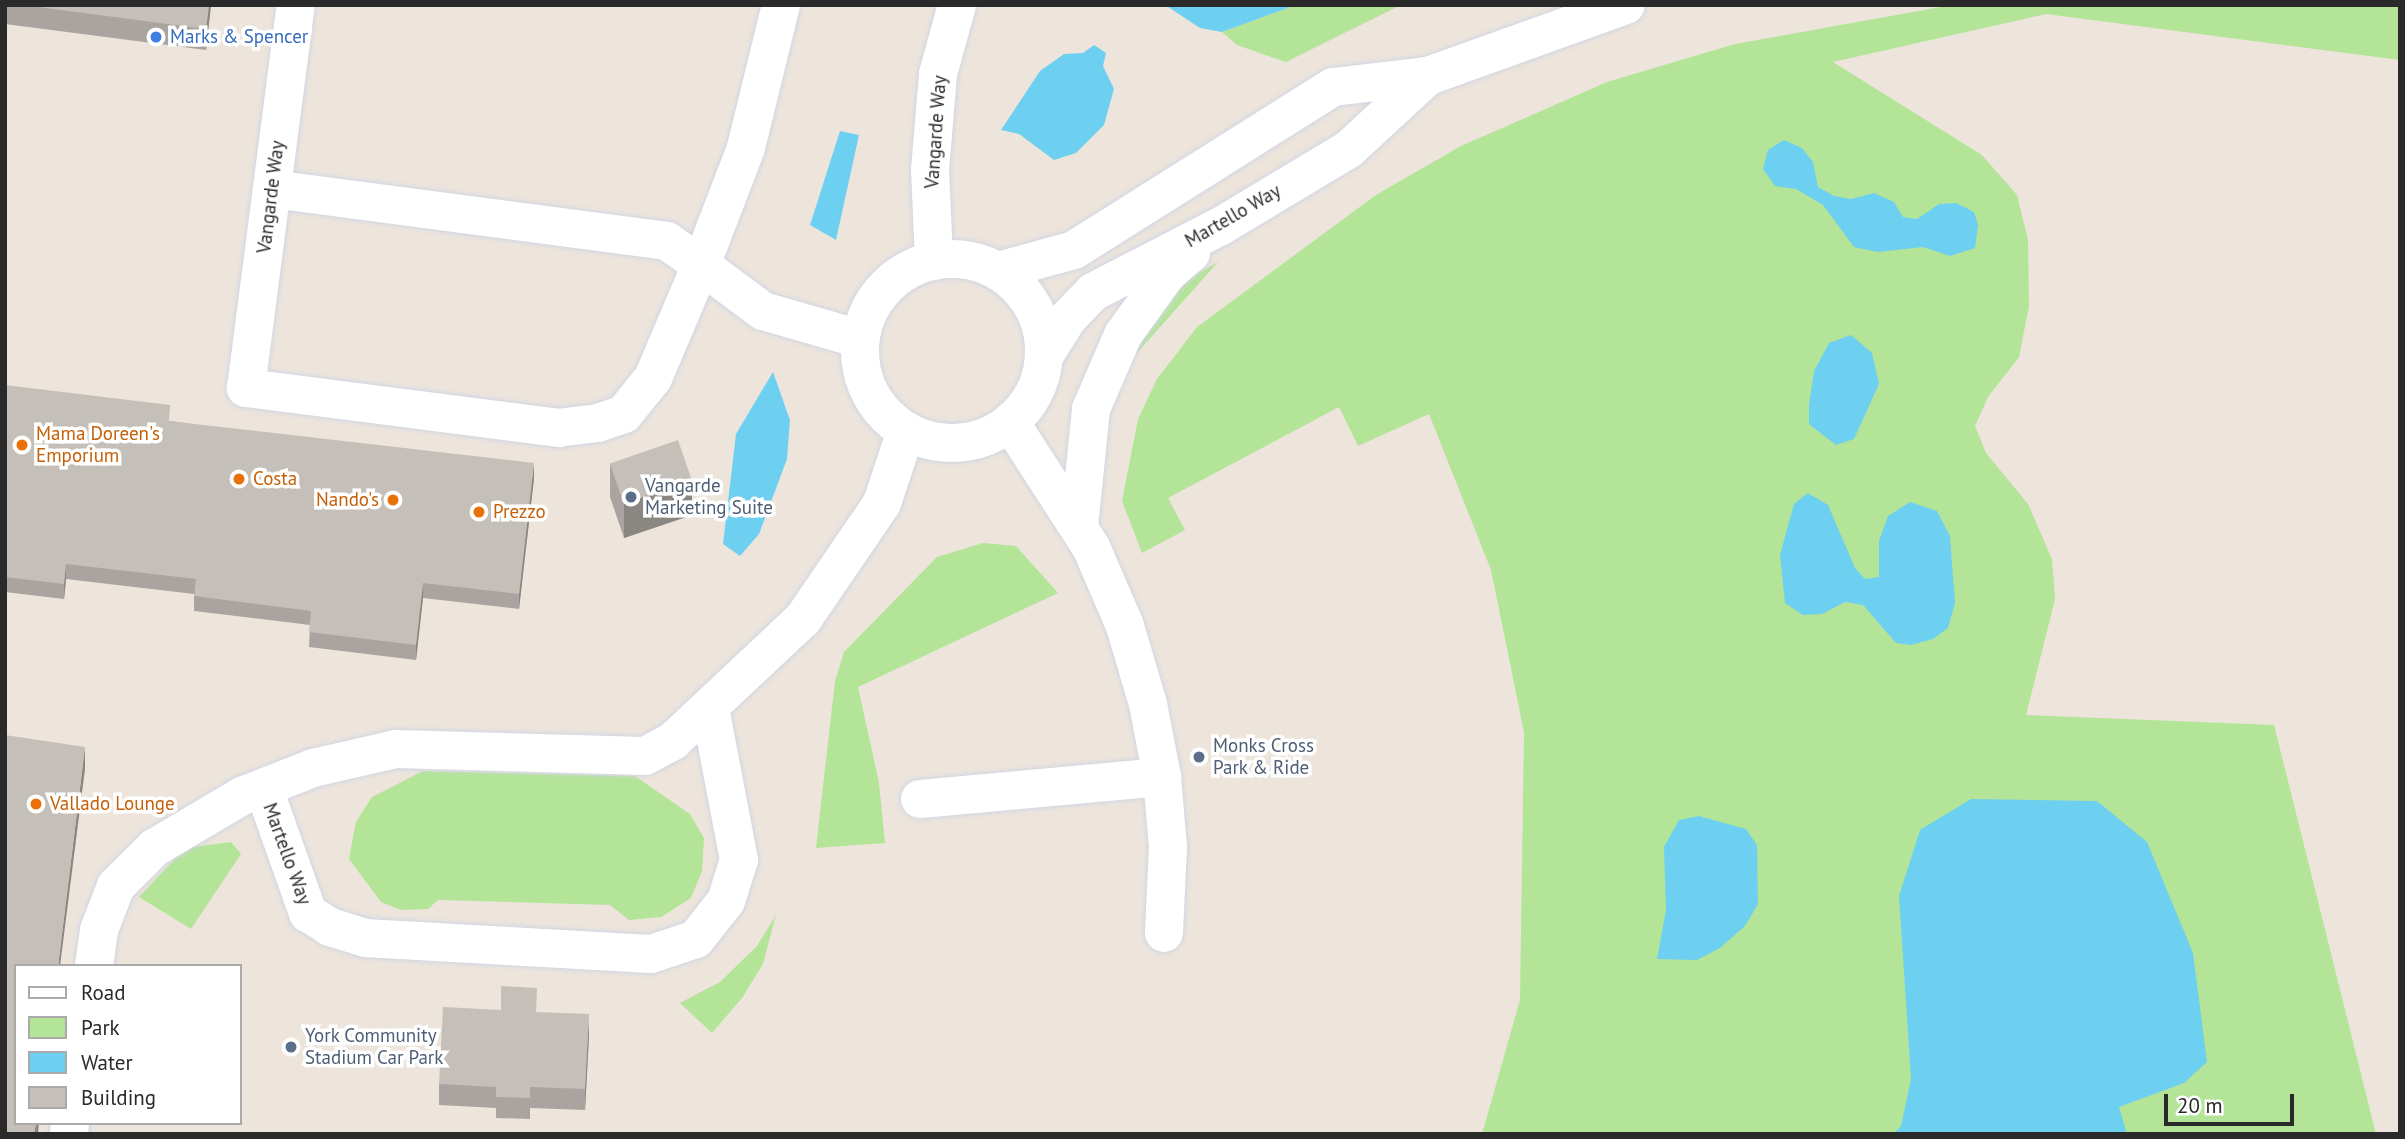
<!DOCTYPE html>
<html>
<head>
<meta charset="utf-8">
<style>
	body { margin:0 }
	#map { position:relative; width:2405px; height:1139px; overflow:hidden; background:#ede5dc; font-family:"PT Sans",sans-serif }
	div>[style] { position:absolute }
	.green>* { inset:0; background:#b3e498 }
	.water>* { inset:0; background:#6ed0f0 }
	.roads { filter:drop-shadow(0 0 2px #d2d5e3) drop-shadow(0 0 2px #d2d5e3) }
	.minor>* { height:38px; margin:-19px; padding:0 19px; transform-origin:19px; border-radius:19px; background:#fff }
	.minor>.ring { margin:-19px; padding:0; box-sizing:content-box; background:none; border:38px solid #fff; border-radius:50% }
	.wall>* { inset:0; background:#a9a49f }
	.shaded-wall>* { inset:0; background:#8a8682 }
	.building>* { inset:0; background:#c5bfb9; transform-origin:0 0 }
	.dots>* { width:19px; height:19px; translate:-50% -50%; box-sizing:border-box; border:4px solid #fff; border-radius:50% }
	span { translate:-50% -50%; white-space:nowrap; text-align:center; line-height:1.15; -webkit-text-stroke:7px #fff; paint-order:stroke }
	.shop-label { font-size:19px; color:#366cbe }
	.left { translate:0 -50%; text-align:left }
	.street-label { font-size:19px; color:#2a2a2a }
	.food-label { font-size:19px; color:#c56008 }
	.right { translate:-100% -50%; text-align:right }
	.service-label { font-size:19px; color:#4e5e75 }
	.frame { position:absolute; inset:0; border:7px solid #2a2a2a; pointer-events:none }
	.legend { position:absolute; left:14px; top:964px; width:228px; height:161px; box-sizing:border-box; background:#fff; border:2px solid #aaa; margin:0; padding:9px 12px; list-style:none; font-size:21px; color:#2a2a2a }
	.legend li { display:flex; align-items:center; gap:14px; height:35px }
	.legend b { width:35px; border:2px solid #aaa }
	.scale { position:absolute; left:2164px; top:1094px; width:130px; height:32px; box-sizing:border-box; border:4px solid #2a2a2a; border-top:0; padding-left:9px; font-size:21px; line-height:24px; white-space:nowrap; color:#2a2a2a; -webkit-text-stroke:5px #fff; paint-order:stroke }
</style>
</head>
<body>
<div id="map">
	<div class="green">
		<i style="clip-path:polygon(1296px 5px,1401px 5px,1286px 62px,1237px 45px,1222px 32px)"></i>
		<i style="clip-path:polygon(1952px 5px,2400px 5px,2400px 60px,2046px 14px,1833px 62px,1982px 155px,2017px 195px,2028px 240px,2029px 306px,2019px 357px,1988px 397px,1975px 426px,1986px 453px,2028px 504px,2052px 559px,2055px 599px,2026px 715px,2274px 725px,2376px 1134px,1482px 1134px,1520px 1000px,1524px 732px,1491px 570px,1429px 414px,1358px 446px,1339px 407px,1168px 498px,1185px 530px,1142px 553px,1122px 501px,1138px 419px,1157px 379px,1197px 327px,1376px 195px,1461px 146px,1607px 82px,1735px 44px)"></i>
		<i style="clip-path:polygon(1218px 262px,1136px 354px,1114px 400px,1102px 448px,1103px 395px,1182px 282px)"></i>
		<i style="clip-path:polygon(983px 543px,1016px 546px,1058px 593px,858px 687px,879px 783px,885px 843px,816px 848px,835px 681px,844px 652px,937px 557px)"></i>
		<i style="clip-path:polygon(423px 771px,635px 776px,690px 814px,704px 838px,702px 871px,691px 898px,661px 917px,629px 920px,610px 905px,438px 900px,428px 909px,401px 910px,381px 902px,349px 859px,356px 822px,372px 797px)"></i>
		<i style="clip-path:polygon(231px 842px,241px 854px,191px 929px,139px 897px,185px 848px)"></i>
		<i style="clip-path:polygon(776px 915px,763px 964px,742px 998px,712px 1033px,680px 1003px,720px 982px,757px 946px)"></i>
	</div>
	<div class="water">
		<i style="clip-path:polygon(1165px 5px,1296px 5px,1222px 32px,1200px 28px)"></i>
		<i style="clip-path:polygon(1094px 45px,1106px 53px,1103px 66px,1114px 89px,1104px 125px,1076px 153px,1054px 160px,1019px 134px,1001px 130px,1040px 71px,1064px 54px,1083px 53px)"></i>
		<i style="clip-path:polygon(840px 131px,859px 135px,836px 240px,810px 225px)"></i>
		<i style="clip-path:polygon(1784px 140px,1802px 148px,1813px 162px,1818px 187px,1834px 196px,1851px 199px,1874px 193px,1894px 202px,1903px 217px,1917px 219px,1939px 204px,1956px 203px,1974px 212px,1978px 225px,1975px 248px,1950px 256px,1923px 247px,1878px 252px,1854px 247px,1823px 205px,1796px 189px,1775px 186px,1763px 169px,1768px 150px)"></i>
		<i style="clip-path:polygon(1851px 335px,1872px 353px,1879px 384px,1854px 439px,1836px 445px,1809px 424px,1809px 405px,1814px 371px,1829px 343px)"></i>
		<i style="clip-path:polygon(773px 372px,790px 420px,787px 459px,759px 534px,740px 556px,723px 544px,736px 434px)"></i>
		<i style="clip-path:polygon(1808px 493px,1828px 505px,1855px 568px,1865px 579px,1879px 577px,1879px 541px,1888px 516px,1910px 502px,1937px 511px,1950px 536px,1955px 603px,1948px 628px,1933px 639px,1911px 645px,1896px 643px,1863px 605px,1845px 602px,1822px 614px,1803px 615px,1785px 603px,1780px 555px,1794px 504px)"></i>
		<i style="clip-path:polygon(1971px 799px,2097px 801px,2147px 842px,2193px 953px,2207px 1062px,2184px 1083px,2119px 1107px,2127px 1134px,1893px 1134px,1901px 1126px,1911px 1079px,1899px 896px,1920px 830px)"></i>
		<i style="clip-path:polygon(1699px 816px,1746px 829px,1757px 845px,1758px 904px,1745px 926px,1720px 948px,1697px 960px,1657px 959px,1666px 910px,1664px 847px,1679px 820px)"></i>
	</div>
	<div class="roads">
		<div class="minor">
			<i style="left:781px;top:5px;width:147px;rotate:103.8deg"></i>
			<i style="left:746px;top:148px;width:125px;rotate:111deg"></i>
			<i style="left:701px;top:265px;width:77px;rotate:36.6deg"></i>
			<i style="left:763px;top:311px;width:101px;rotate:16.1deg"></i>
			<i style="left:272px;top:189px;width:398px;rotate:7.5deg"></i>
			<i style="left:667px;top:241px;width:42px;rotate:35.2deg"></i>
			<i style="left:701px;top:265px;width:123px;rotate:113deg"></i>
			<i style="left:653px;top:378px;width:46px;rotate:128.9deg"></i>
			<i style="left:624px;top:414px;width:28px;rotate:161deg"></i>
			<i style="left:598px;top:423px;width:39px;rotate:173deg"></i>
			<i style="left:559px;top:428px;width:316px;rotate:-172.7deg"></i>
			<i style="left:246px;top:388px;width:386px;rotate:-82.6deg"></i>
			<i class="ring" style="left:860px;top:259px;width:146px;height:146px"></i>
			<i style="left:934px;top:261px;width:91px;rotate:-92.5deg"></i>
			<i style="left:930px;top:170px;width:96px;rotate:-85.2deg"></i>
			<i style="left:938px;top:74px;width:72px;rotate:-74.6deg"></i>
			<i style="left:998px;top:271px;width:79px;rotate:-15.4deg"></i>
			<i style="left:1074px;top:250px;width:306px;rotate:-32.2deg"></i>
			<i style="left:1333px;top:87px;width:96px;rotate:-6.6deg"></i>
			<i style="left:1428px;top:76px;width:210px;rotate:-19.7deg"></i>
			<i style="left:1044px;top:356px;width:45px;rotate:-57.7deg"></i>
			<i style="left:1068px;top:318px;width:36px;rotate:-46deg"></i>
			<i style="left:1093px;top:292px;width:144px;rotate:-27.3deg"></i>
			<i style="left:1221px;top:226px;width:149px;rotate:-31deg"></i>
			<i style="left:1349px;top:149px;width:108px;rotate:-42.7deg"></i>
			<i style="left:1010px;top:422px;width:149px;rotate:57.1deg"></i>
			<i style="left:1091px;top:547px;width:86px;rotate:66.7deg"></i>
			<i style="left:1125px;top:626px;width:81px;rotate:73.6deg"></i>
			<i style="left:1148px;top:704px;width:74px;rotate:79.1deg"></i>
			<i style="left:1162px;top:777px;width:70px;rotate:85.1deg"></i>
			<i style="left:1168px;top:847px;width:86px;rotate:92.7deg"></i>
			<i style="left:1079px;top:526px;width:118px;rotate:-84.1deg"></i>
			<i style="left:1091px;top:409px;width:81px;rotate:-66.6deg"></i>
			<i style="left:1123px;top:335px;width:75px;rotate:-54.2deg"></i>
			<i style="left:1167px;top:274px;width:32px;rotate:-41deg"></i>
			<i style="left:264px;top:789px;width:132px;rotate:70.5deg"></i>
			<i style="left:308px;top:913px;width:26px;rotate:32deg"></i>
			<i style="left:330px;top:927px;width:37px;rotate:17deg"></i>
			<i style="left:365px;top:938px;width:286px;rotate:3.2deg"></i>
			<i style="left:651px;top:954px;width:47px;rotate:-18.4deg"></i>
			<i style="left:696px;top:939px;width:48px;rotate:-51.7deg"></i>
			<i style="left:726px;top:901px;width:43px;rotate:-72.4deg"></i>
			<i style="left:739px;top:860px;width:155px;rotate:-100.8deg"></i>
			<i style="left:920px;top:799px;width:243px;rotate:-5.2deg"></i>
			<i style="left:94px;top:966px;width:36px;rotate:-82deg"></i>
			<i style="left:99px;top:930px;width:47px;rotate:-68.9deg"></i>
			<i style="left:116px;top:886px;width:54px;rotate:-45deg"></i>
			<i style="left:154px;top:848px;width:102px;rotate:-30.6deg"></i>
			<i style="left:242px;top:796px;width:76px;rotate:-21.5deg"></i>
			<i style="left:313px;top:768px;width:85px;rotate:-12.9deg"></i>
			<i style="left:396px;top:749px;width:249px;rotate:1.6deg"></i>
			<i style="left:645px;top:756px;width:32px;rotate:-28deg"></i>
			<i style="left:673px;top:741px;width:178px;rotate:-43.2deg"></i>
			<i style="left:803px;top:619px;width:140px;rotate:-55.7deg"></i>
			<i style="left:882px;top:503px;width:76px;rotate:-71.6deg"></i>
			<i style="left:69px;top:1134px;width:11px;rotate:-85deg"></i>
		</div>
	</div>
	<div class="wall">
		<i style="clip-path:polygon(5px 5px,211px 5px,206px 50px,5px 24px)"></i>
		<i style="clip-path:polygon(5px 385px,170px 421px,534px 478px,519px 609px,423px 598px,416px 660px,309px 647px,310px 625px,194px 611px,194px 594px,66px 579px,64px 599px,5px 592px)"></i>
		<i style="clip-path:polygon(610px 463px,692px 515px,624px 538px,610px 497px)"></i>
		<i style="clip-path:polygon(537px 1012px,589px 1036px,585px 1110px,530px 1108px,530px 1119px,496px 1118px,496px 1108px,439px 1105px,439px 1084px)"></i>
	</div>
	<div class="shaded-wall">
		<i style="clip-path:polygon(209px 5px,211px 5px,206px 50px,206px 29px)"></i>
		<i style="clip-path:polygon(534px 463px,534px 478px,519px 609px,519px 594px)"></i>
		<i style="clip-path:polygon(692px 480px,692px 515px,624px 538px,624px 504px)"></i>
		<i style="clip-path:polygon(66px 564px,66px 579px,64px 599px,64px 584px)"></i>
		<i style="clip-path:polygon(423px 583px,423px 598px,416px 660px,416px 645px)"></i>
		<i style="clip-path:polygon(85px 747px,85px 769px,60px 966px,58px 966px)"></i>
		<i style="clip-path:polygon(589px 1014px,589px 1036px,585px 1110px,585px 1089px)"></i>
		<i style="clip-path:polygon(36px 1123px,39px 1123px,38px 1134px,34px 1134px)"></i>
	</div>
	<div class="building">
		<i style="clip-path:polygon(23px 5px,209px 5px,206px 29px)"></i>
		<i style="clip-path:polygon(5px 385px,170px 405px,169px 421px,534px 463px,519px 594px,423px 583px,416px 645px,309px 632px,311px 611px,194px 596px,196px 579px,66px 564px,64px 584px,5px 577px)"></i>
		<i style="left:678px;top:440px;width:42px;height:72px;rotate:71deg"></i>
		<i style="clip-path:polygon(5px 735px,85px 747px,58px 966px,16px 966px,16px 1123px,36px 1123px,34px 1134px,5px 1134px)"></i>
		<i style="clip-path:polygon(501px 986px,537px 988px,536px 1012px,589px 1014px,585px 1089px,530px 1087px,530px 1098px,496px 1097px,496px 1087px,439px 1084px,443px 1007px,501px 1010px)"></i>
	</div>
	<div class="dots">
		<i style="left:156px;top:37px;background:#3f7fe0"></i>
		<i style="left:22px;top:445px;background:#e8710a"></i>
		<i style="left:239px;top:479px;background:#e8710a"></i>
		<i style="left:631px;top:497px;background:#5c6f8a"></i>
		<i style="left:393px;top:500px;background:#e8710a"></i>
		<i style="left:479px;top:512px;background:#e8710a"></i>
		<i style="left:1199px;top:757px;background:#5c6f8a"></i>
		<i style="left:36px;top:804px;background:#e8710a"></i>
		<i style="left:291px;top:1047px;background:#5c6f8a"></i>
	</div>
	<div class="shop-label">
		<span class="left" style="left:170px;top:37px">Marks &amp; Spencer</span>
	</div>
	<div class="street-label">
		<span style="left:936px;top:132px;rotate:-86deg">Vangarde Way</span>
		<span style="left:271px;top:197px;rotate:-83deg">Vangarde Way</span>
		<span style="left:1233px;top:216px;rotate:-30deg">Martello Way</span>
		<span style="left:287px;top:854px;rotate:70deg">Martello Way</span>
	</div>
	<div class="food-label">
		<span class="left" style="left:36px;top:445px">Mama Doreen's<br>Emporium</span>
		<span class="left" style="left:253px;top:479px">Costa</span>
		<span class="right" style="left:379px;top:500px">Nando's</span>
		<span class="left" style="left:493px;top:512px">Prezzo</span>
		<span class="left" style="left:50px;top:804px">Vallado Lounge</span>
	</div>
	<div class="service-label">
		<span class="left" style="left:645px;top:497px">Vangarde<br>Marketing Suite</span>
		<span class="left" style="left:1213px;top:757px">Monks Cross<br>Park &amp; Ride</span>
		<span class="left" style="left:305px;top:1047px">York Community<br>Stadium Car Park</span>
	</div>
	<div class="frame"></div>
	<ul class="legend">
	<li><b style="height:9px;background:#fff"></b>Road</li>
	<li><b style="height:19px;background:#b3e498"></b>Park</li>
	<li><b style="height:19px;background:#6ed0f0"></b>Water</li>
	<li><b style="height:19px;background:#c5bfb9"></b>Building</li>
	</ul>
	<div class="scale">20 m</div>
</div>
</body>
</html>
